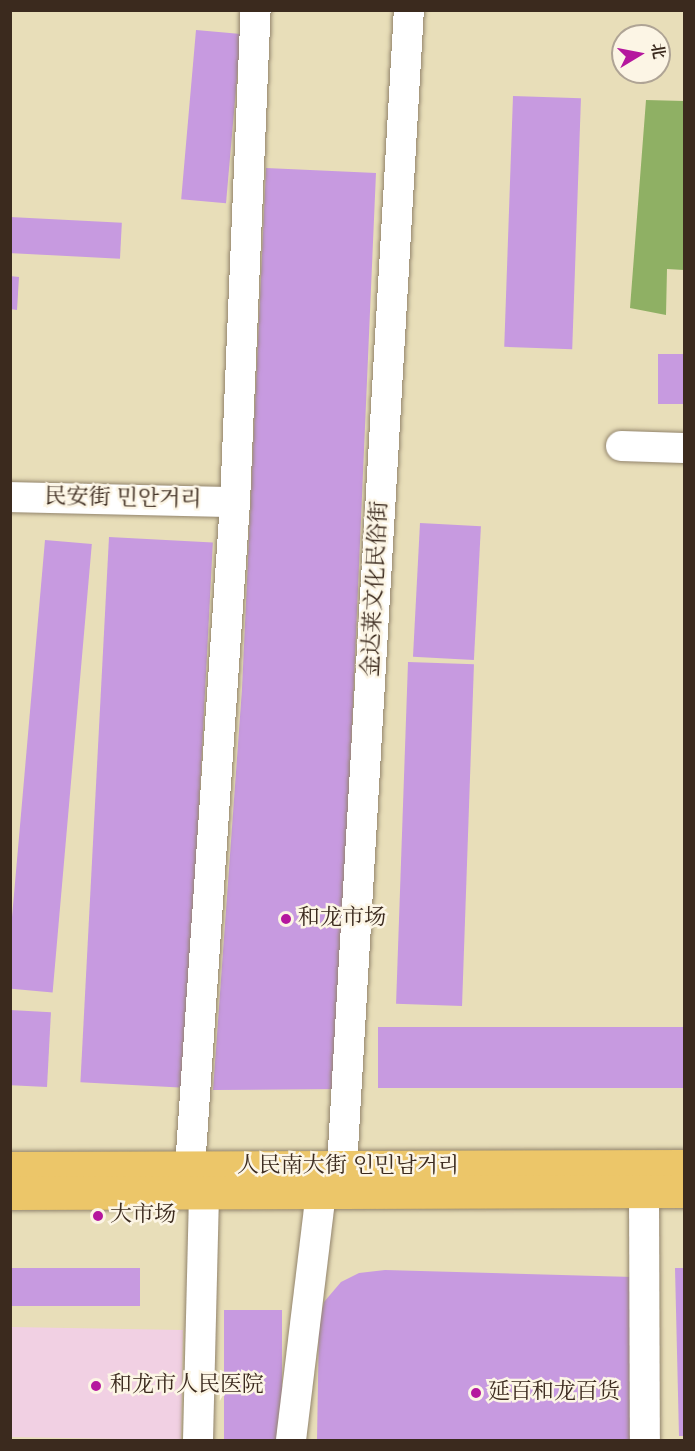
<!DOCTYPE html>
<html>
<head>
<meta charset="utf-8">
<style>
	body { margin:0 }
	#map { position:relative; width:695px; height:1451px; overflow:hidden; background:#e8deb9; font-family:"Old Standard TT","Noto Serif SC","Noto Serif KR",serif }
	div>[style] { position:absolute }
	.built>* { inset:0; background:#f1d0e3; transform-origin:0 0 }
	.forest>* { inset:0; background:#8fb064 }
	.building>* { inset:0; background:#c79ae0; transform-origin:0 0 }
	.roads { filter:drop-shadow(0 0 2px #92846c) drop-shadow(0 0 2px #92846c) }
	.minor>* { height:30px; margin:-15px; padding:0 15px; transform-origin:15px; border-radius:15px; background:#fff }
	.major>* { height:33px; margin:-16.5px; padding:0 16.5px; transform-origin:16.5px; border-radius:16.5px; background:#ecc669 }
	.dots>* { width:16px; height:16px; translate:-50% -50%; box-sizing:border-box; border:3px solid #fcf5e5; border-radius:50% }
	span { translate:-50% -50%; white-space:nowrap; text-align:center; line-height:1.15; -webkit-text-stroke:5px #fcf5e5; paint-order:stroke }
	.street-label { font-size:22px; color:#3b2a1e }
	.poi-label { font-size:22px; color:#3b2a1e }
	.left { translate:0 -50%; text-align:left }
	.frame { position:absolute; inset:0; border:12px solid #3b2a1e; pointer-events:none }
	.north { position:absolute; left:611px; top:24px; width:60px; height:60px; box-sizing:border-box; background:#fcf5e5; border:2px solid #afa495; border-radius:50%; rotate:80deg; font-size:16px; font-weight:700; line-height:24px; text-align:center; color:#3b2a1e }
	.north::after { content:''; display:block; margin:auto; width:21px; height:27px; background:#b5179e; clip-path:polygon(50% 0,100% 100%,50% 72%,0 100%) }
</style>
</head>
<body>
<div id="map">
	<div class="built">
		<i style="left:183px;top:1330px;width:110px;height:172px;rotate:91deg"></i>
	</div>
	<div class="forest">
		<i style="clip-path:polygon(646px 100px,684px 101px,684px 270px,667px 269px,666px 315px,630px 308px)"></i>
	</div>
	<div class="building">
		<i style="left:196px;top:30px;width:45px;height:170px;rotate:5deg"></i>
		<i style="left:513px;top:96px;width:68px;height:251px;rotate:2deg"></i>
		<i style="clip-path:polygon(266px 168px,376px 173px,351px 750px,342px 1089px,213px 1090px,242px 689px)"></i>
		<i style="left:10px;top:217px;width:112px;height:36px;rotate:3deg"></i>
		<i style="clip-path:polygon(10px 276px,19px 277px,17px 310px,10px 309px)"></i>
		<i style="left:658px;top:354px;width:26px;height:50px"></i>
		<i style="left:420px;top:523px;width:61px;height:134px;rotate:3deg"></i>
		<i style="left:109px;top:537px;width:104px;height:546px;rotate:3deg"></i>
		<i style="left:45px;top:540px;width:47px;height:450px;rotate:5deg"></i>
		<i style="left:408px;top:662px;width:66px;height:342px;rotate:2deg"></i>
		<i style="left:10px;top:1010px;width:41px;height:75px;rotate:3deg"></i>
		<i style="left:378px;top:1027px;width:306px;height:61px"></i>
		<i style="left:10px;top:1268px;width:130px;height:38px"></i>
		<i style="clip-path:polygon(675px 1268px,684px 1268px,684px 1436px,679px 1436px)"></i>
		<i style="clip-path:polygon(385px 1270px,633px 1277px,633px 1440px,317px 1440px,319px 1322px,324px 1302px,341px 1282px,359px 1273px)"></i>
		<i style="left:224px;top:1310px;width:58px;height:130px"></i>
	</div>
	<div class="roads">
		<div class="minor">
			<i style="left:621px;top:446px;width:63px;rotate:1.8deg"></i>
			<i style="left:10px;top:497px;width:225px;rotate:1.3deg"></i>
			<i style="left:342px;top:1167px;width:1159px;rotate:-86.69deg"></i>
			<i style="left:190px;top:1168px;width:668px;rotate:-86.13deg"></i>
			<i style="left:235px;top:502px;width:492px;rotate:-87.6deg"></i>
			<i style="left:644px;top:1191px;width:249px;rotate:89.8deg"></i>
			<i style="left:198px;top:1440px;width:247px;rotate:-88.6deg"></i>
			<i style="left:291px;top:1440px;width:250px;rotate:-83.1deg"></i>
		</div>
		<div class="major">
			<i style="left:10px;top:1168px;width:674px;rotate:-0.17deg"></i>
			<i style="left:10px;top:1193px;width:674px;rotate:-0.17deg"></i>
		</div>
	</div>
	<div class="dots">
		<i style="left:286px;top:919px;background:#b5179e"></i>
		<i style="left:98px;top:1216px;background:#b5179e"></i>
		<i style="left:96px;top:1386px;background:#b5179e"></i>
		<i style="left:476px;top:1393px;background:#b5179e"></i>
	</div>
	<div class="street-label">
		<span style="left:123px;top:499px;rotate:1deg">民安街 민안거리</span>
		<span style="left:376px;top:589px;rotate:-87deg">金达莱文化民俗街</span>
		<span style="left:348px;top:1167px">人民南大街 인민남거리</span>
	</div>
	<div class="poi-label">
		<span class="left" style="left:298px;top:919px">和龙市场</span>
		<span class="left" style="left:110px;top:1216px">大市场</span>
		<span class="left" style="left:110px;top:1386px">和龙市人民医院</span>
		<span class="left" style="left:488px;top:1393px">延百和龙百货</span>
	</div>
	<div class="frame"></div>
	<div class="north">北</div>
</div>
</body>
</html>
